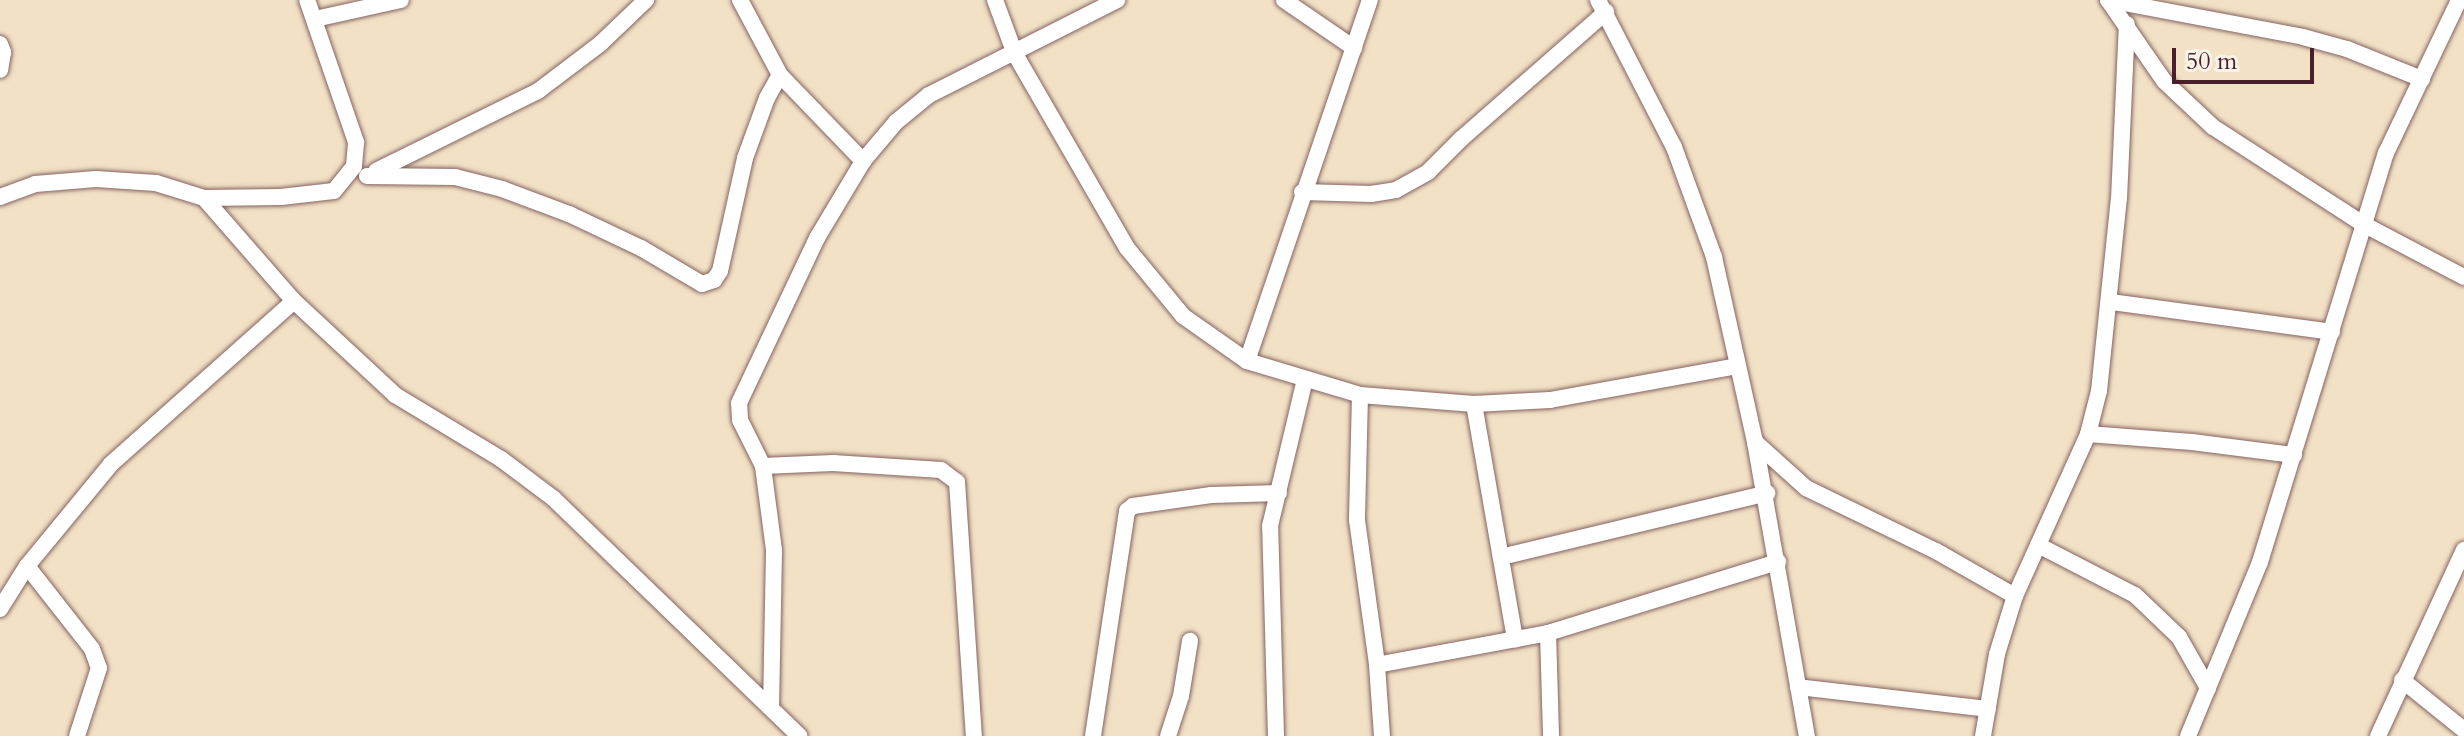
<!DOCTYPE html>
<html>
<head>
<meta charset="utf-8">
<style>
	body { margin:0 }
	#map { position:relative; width:2464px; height:736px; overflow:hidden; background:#f2e1c5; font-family:Cardo,serif }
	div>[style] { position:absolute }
	.roads { filter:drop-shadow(0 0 2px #856361) drop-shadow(0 0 2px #856361) }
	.street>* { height:16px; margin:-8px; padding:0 8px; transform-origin:8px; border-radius:8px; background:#fff }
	span { translate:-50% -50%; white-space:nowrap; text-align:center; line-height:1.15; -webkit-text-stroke:7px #f7f3e8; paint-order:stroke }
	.scale { position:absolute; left:2172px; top:48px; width:142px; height:36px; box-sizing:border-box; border:4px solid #4a1f2b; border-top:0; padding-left:10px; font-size:24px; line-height:28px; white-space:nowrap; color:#4a1f2b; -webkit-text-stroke:6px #f7f3e8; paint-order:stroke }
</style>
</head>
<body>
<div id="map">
	<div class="roads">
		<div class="street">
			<i style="left:740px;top:0;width:85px;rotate:61.9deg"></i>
			<i style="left:780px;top:75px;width:120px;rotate:46deg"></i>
			<i style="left:995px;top:0;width:58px;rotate:69.7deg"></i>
			<i style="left:1015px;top:54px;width:224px;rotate:60deg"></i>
			<i style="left:1127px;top:248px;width:88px;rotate:50.5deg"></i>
			<i style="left:1183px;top:316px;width:78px;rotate:35.1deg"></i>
			<i style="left:1247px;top:361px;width:118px;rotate:16.7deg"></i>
			<i style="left:1360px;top:395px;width:114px;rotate:4.5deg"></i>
			<i style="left:1474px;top:404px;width:76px;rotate:-3deg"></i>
			<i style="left:1550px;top:400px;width:190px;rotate:-10.3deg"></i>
			<i style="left:1284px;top:0;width:85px;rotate:34.4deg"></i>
			<i style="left:1598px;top:0;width:165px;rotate:62.7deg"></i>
			<i style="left:1674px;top:147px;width:117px;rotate:70deg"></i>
			<i style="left:1714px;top:257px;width:189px;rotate:77.5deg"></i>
			<i style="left:1755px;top:442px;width:69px;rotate:42deg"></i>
			<i style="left:1806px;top:488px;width:144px;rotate:25.9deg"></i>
			<i style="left:1936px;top:551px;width:91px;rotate:29.7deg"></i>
			<i style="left:2108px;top:0;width:98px;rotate:55.3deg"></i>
			<i style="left:2164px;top:81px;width:67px;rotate:43.2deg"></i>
			<i style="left:2213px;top:127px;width:179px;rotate:32.9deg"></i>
			<i style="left:2363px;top:224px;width:114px;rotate:27.7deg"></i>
			<i style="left:2108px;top:0;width:198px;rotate:10.7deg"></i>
			<i style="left:2303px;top:37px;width:46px;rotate:15.3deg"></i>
			<i style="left:2347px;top:49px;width:81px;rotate:21.8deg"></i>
			<i style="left:315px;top:19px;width:88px;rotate:-12.5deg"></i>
			<i style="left:0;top:44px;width:9px;rotate:69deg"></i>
			<i style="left:3px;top:52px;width:18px;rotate:99deg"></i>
			<i style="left:376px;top:171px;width:181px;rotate:-26.3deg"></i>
			<i style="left:538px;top:91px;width:78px;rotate:-37.2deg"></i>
			<i style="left:600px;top:44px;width:64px;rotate:-43.7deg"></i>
			<i style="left:367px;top:176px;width:88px;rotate:0.7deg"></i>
			<i style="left:455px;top:177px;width:49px;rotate:14.3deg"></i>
			<i style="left:502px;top:189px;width:72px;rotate:20.5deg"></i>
			<i style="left:569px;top:214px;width:80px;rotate:25.3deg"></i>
			<i style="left:641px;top:248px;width:71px;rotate:30.5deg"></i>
			<i style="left:702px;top:284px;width:13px;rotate:-18deg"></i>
			<i style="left:714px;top:280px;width:11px;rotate:-56deg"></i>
			<i style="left:720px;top:271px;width:116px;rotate:-77.5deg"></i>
			<i style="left:745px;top:158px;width:64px;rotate:-69.9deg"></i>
			<i style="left:767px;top:98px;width:26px;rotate:-61deg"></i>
			<i style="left:1302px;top:192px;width:69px;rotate:1.7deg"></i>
			<i style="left:1371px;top:194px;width:25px;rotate:-9deg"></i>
			<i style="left:1396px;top:190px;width:37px;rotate:-29deg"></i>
			<i style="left:1428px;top:172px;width:47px;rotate:-45deg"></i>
			<i style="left:1461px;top:139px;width:193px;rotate:-41.2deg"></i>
			<i style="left:0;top:197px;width:37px;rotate:-20deg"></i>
			<i style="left:35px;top:184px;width:61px;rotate:-4.7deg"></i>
			<i style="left:96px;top:179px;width:60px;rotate:3.8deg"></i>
			<i style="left:156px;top:183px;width:50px;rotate:17.4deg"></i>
			<i style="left:204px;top:198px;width:77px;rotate:-0.7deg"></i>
			<i style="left:281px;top:197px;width:53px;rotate:-6.5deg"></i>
			<i style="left:334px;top:191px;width:32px;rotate:-51deg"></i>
			<i style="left:354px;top:166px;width:24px;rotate:-85deg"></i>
			<i style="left:356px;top:142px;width:150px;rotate:-109deg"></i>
			<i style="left:204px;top:198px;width:137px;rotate:48.9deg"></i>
			<i style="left:294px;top:301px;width:138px;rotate:42.9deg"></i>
			<i style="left:395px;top:395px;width:124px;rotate:31.1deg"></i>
			<i style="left:501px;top:459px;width:66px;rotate:37deg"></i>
			<i style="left:554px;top:499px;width:341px;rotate:44deg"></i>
			<i style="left:2111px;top:302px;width:223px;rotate:7.7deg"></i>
			<i style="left:1247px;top:361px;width:381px;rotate:-71.2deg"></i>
			<i style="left:1360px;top:395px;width:125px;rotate:91.4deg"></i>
			<i style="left:1357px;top:520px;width:146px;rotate:82.1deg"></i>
			<i style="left:1377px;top:665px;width:71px;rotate:86deg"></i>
			<i style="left:1474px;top:404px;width:239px;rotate:80.1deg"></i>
			<i style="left:2088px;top:434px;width:104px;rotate:4.4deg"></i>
			<i style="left:2192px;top:442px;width:103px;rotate:7.3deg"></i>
			<i style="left:1755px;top:442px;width:299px;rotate:80deg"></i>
			<i style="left:763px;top:466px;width:70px;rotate:-2.5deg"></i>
			<i style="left:833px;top:463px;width:108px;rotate:3.7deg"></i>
			<i style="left:941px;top:470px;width:20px;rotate:37deg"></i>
			<i style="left:957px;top:482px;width:255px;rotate:86.2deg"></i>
			<i style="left:2038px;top:545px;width:109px;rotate:27.3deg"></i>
			<i style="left:2135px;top:595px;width:61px;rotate:43.7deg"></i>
			<i style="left:2179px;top:637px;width:59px;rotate:60.4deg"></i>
			<i style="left:1501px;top:557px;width:274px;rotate:-13.5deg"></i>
			<i style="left:27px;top:566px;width:105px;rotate:51.9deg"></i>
			<i style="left:92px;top:649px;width:20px;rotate:70deg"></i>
			<i style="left:99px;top:668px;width:71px;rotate:107.9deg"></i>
			<i style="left:0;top:609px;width:51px;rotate:-57.9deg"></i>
			<i style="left:27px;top:566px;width:132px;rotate:-50.5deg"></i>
			<i style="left:111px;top:464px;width:245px;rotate:-41.7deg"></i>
			<i style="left:1548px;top:633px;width:103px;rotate:88.3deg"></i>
			<i style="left:1377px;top:665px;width:174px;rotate:-10.6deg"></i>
			<i style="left:1548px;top:633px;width:241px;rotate:-17.2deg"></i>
			<i style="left:2402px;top:680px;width:80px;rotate:38.9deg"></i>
			<i style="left:1798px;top:687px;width:191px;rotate:6.6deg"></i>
			<i style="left:771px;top:708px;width:158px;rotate:-88.9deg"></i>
			<i style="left:774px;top:550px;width:85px;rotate:-97.5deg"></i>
			<i style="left:763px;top:466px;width:51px;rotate:-116.6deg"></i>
			<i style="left:740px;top:420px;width:17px;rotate:-93deg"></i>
			<i style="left:739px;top:403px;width:183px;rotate:-64.7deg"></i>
			<i style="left:817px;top:238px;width:90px;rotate:-59.1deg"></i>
			<i style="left:863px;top:161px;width:51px;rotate:-49.8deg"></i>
			<i style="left:896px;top:122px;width:43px;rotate:-39.3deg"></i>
			<i style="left:929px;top:95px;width:211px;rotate:-26.8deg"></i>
			<i style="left:1093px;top:736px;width:228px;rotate:-81.4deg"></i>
			<i style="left:1127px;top:511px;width:8px;rotate:-40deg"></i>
			<i style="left:1133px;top:506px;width:79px;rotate:-8deg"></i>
			<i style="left:1211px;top:495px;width:68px;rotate:-1.7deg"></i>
			<i style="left:1168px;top:736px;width:42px;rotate:-72deg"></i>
			<i style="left:1181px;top:696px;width:56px;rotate:-80.7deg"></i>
			<i style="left:1276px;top:736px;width:210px;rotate:-91.6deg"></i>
			<i style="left:1270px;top:526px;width:151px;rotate:-76.6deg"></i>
			<i style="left:1983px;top:736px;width:83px;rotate:-80.3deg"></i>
			<i style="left:1997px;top:654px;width:61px;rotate:-72.8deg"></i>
			<i style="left:2015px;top:596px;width:178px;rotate:-65.7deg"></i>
			<i style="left:2088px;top:434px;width:44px;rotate:-75.7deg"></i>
			<i style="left:2099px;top:391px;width:193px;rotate:-84.1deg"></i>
			<i style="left:2119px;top:199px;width:175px;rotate:-87.4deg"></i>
			<i style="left:2188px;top:736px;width:188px;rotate:-67.5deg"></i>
			<i style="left:2260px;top:562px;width:428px;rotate:-72.9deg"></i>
			<i style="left:2386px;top:153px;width:170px;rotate:-64.5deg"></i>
			<i style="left:2378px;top:736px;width:205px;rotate:-65.2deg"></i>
		</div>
	</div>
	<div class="scale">50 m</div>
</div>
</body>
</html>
